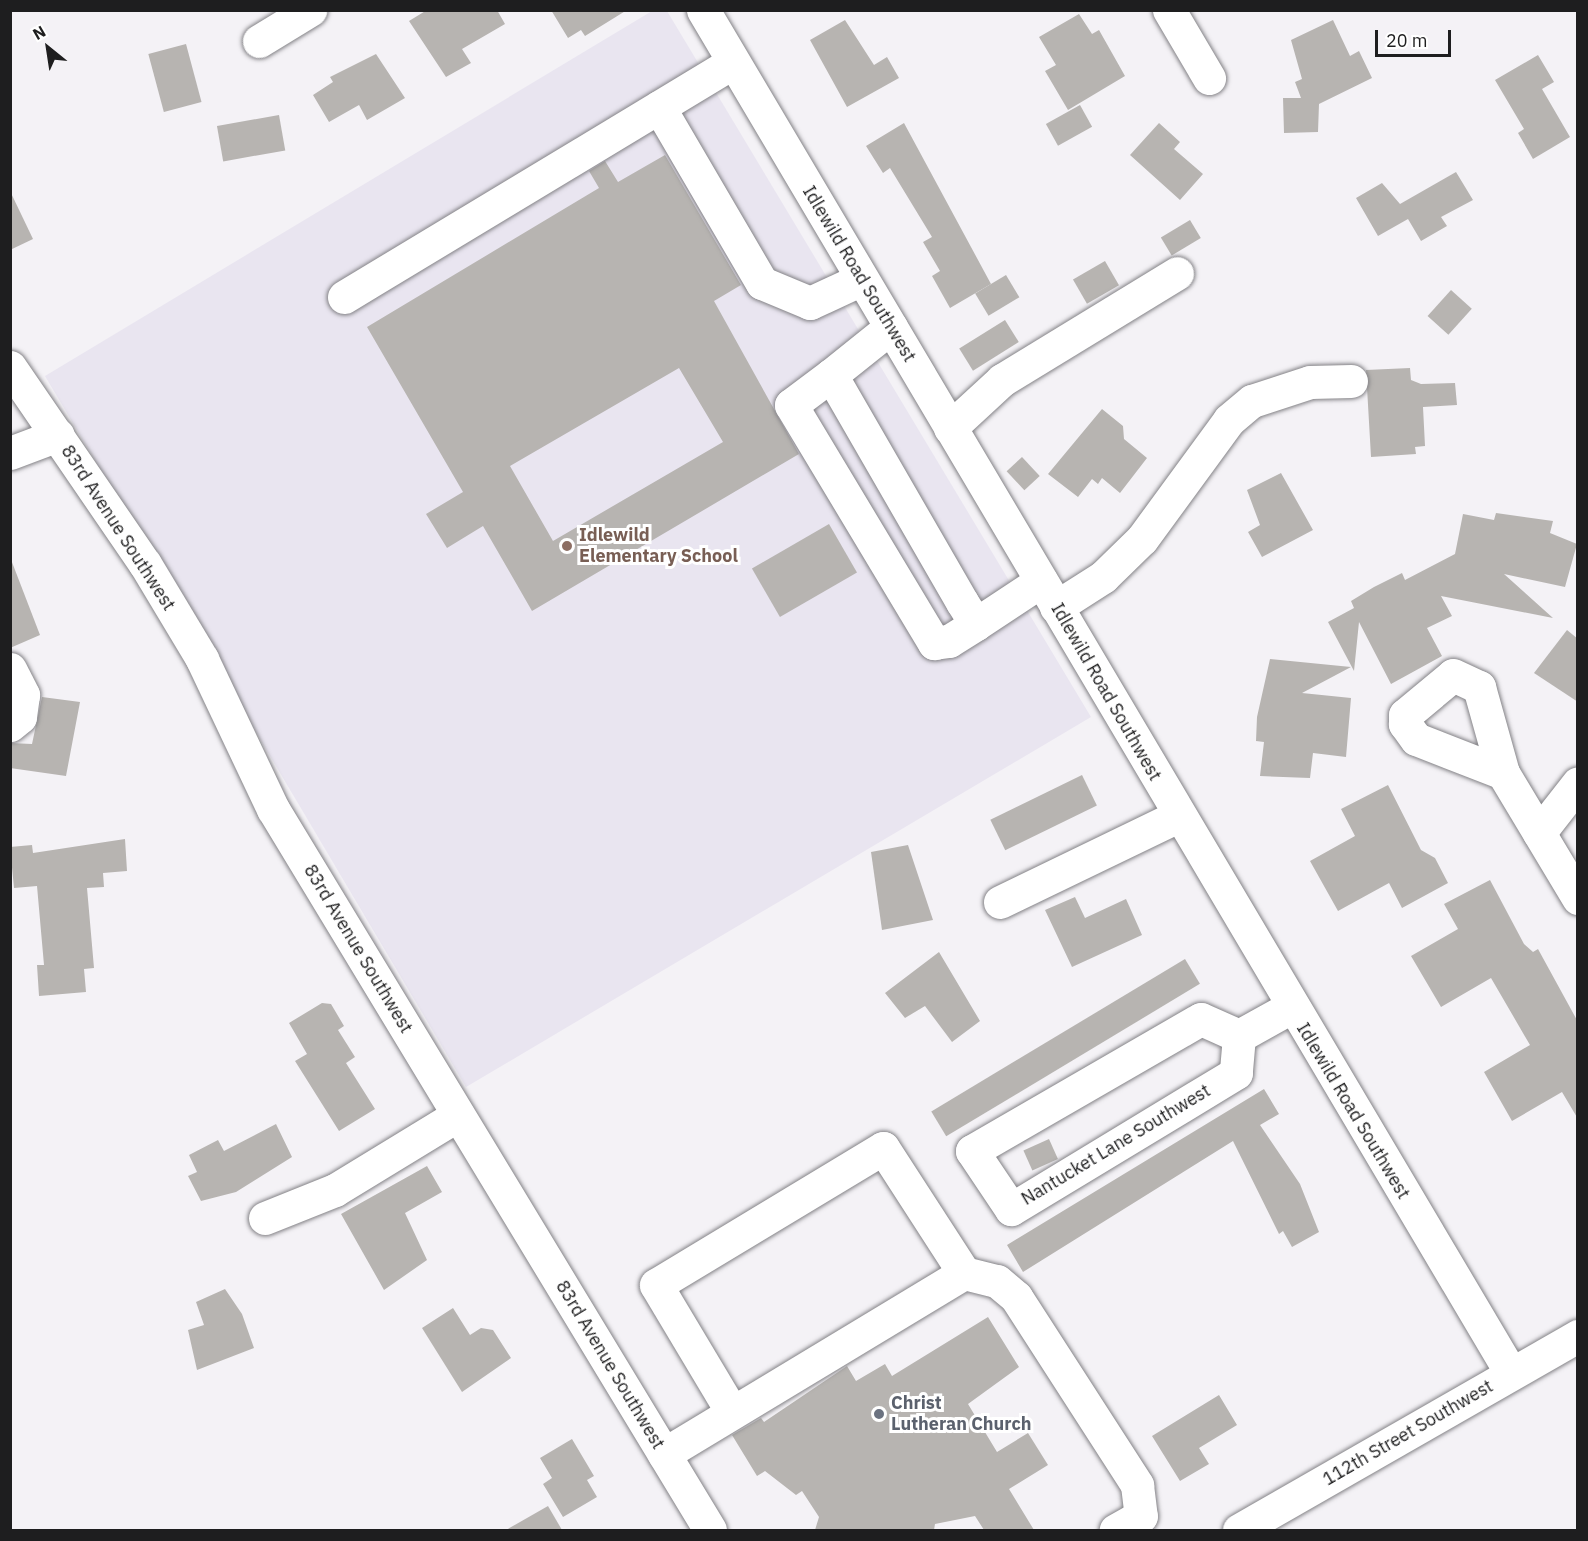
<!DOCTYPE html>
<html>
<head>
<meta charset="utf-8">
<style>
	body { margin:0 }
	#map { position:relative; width:1588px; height:1541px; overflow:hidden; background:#f4f2f6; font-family:"IBM Plex Sans",sans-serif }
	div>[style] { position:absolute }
	.built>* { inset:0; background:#e9e5f0 }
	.building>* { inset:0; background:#b7b4b1; transform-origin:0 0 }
	.roads { filter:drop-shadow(0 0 2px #838286) drop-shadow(0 0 2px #838286) }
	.minor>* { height:33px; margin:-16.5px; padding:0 16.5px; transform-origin:16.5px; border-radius:16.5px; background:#fff }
	.dots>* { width:16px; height:16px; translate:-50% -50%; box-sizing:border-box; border:3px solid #fff; border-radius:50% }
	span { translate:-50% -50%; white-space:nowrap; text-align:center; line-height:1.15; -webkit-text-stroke:6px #fff; paint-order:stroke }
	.street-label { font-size:18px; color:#1e1e1f }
	.education-label { font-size:18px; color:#785e54; font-weight:700 }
	.left { translate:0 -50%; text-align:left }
	.worship-label { font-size:18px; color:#5b616d; font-weight:700 }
	.frame { position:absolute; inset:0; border:12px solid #1e1e1f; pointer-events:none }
	.north { position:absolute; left:18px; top:18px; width:60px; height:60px; -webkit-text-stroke:4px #fff; paint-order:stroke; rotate:330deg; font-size:16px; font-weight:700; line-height:24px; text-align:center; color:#1e1e1f }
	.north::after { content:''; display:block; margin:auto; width:21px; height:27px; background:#1e1e1f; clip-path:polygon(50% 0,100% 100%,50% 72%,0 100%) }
	.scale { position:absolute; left:1375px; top:30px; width:76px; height:27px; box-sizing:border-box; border:3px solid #1e1e1f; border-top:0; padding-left:8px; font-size:18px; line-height:21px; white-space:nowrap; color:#1e1e1f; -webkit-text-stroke:4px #fff; paint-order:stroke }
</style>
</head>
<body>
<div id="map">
	<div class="built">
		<i style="clip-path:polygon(652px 11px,667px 11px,1091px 717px,466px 1087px,45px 376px)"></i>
	</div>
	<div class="building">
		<i style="clip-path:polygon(427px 10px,497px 10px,505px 24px,462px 49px,471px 63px,446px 77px,409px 21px)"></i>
		<i style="clip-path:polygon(551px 10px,627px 10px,585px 36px,581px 30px,568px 38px)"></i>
		<i style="clip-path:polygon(1079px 14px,1092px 34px,1099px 30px,1125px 76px,1068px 110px,1045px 71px,1056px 65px,1039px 37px)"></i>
		<i style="clip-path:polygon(845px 20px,874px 65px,887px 57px,899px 78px,847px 107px,810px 40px)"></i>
		<i style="clip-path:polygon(1333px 20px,1350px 56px,1359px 51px,1372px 78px,1319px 104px,1318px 132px,1284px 133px,1283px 98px,1301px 98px,1295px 82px,1302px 79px,1291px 40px)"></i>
		<i style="left:186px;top:44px;width:60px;height:39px;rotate:75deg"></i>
		<i style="clip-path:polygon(376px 54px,405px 98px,367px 120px,359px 105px,329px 122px,313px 95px,333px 82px,330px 77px)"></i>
		<i style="clip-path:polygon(1538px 55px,1554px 82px,1542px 89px,1570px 137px,1533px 159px,1518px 133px,1524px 129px,1495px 80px)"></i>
		<i style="left:1080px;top:105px;width:25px;height:39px;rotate:61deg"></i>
		<i style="left:279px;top:115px;width:36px;height:63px;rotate:80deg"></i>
		<i style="clip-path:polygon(904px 123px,991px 284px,950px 308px,932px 276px,940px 271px,923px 242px,932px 237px,890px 168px,883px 173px,866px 146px)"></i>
		<i style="clip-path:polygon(1159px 123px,1180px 142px,1174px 149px,1203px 174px,1180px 200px,1130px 155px)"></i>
		<i style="clip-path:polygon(evenodd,665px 155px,741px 285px,714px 301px,799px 454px,532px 611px,483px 526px,447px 548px,426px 514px,463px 492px,367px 327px,599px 188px,589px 171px,605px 161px,618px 182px,665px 155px,679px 368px,723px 442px,553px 541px,510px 466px,679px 368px)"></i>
		<i style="clip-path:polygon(1456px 172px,1473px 200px,1441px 217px,1447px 226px,1421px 241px,1408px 219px,1378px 236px,1356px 198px,1382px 183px,1400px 204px)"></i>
		<i style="clip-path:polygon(10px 191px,33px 239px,10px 250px)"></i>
		<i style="left:1190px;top:220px;width:21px;height:34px;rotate:59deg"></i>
		<i style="left:1105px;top:261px;width:28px;height:37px;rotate:60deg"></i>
		<i style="left:1006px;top:275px;width:26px;height:36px;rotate:59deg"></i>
		<i style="left:1451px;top:290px;width:28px;height:35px;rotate:42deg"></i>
		<i style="left:1005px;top:320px;width:26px;height:54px;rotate:58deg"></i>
		<i style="clip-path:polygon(1410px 368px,1411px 380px,1421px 384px,1455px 383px,1457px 405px,1423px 407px,1425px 446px,1415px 447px,1416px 454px,1371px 457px,1366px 370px)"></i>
		<i style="clip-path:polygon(1102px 409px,1123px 426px,1124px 439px,1147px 458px,1120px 493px,1102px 478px,1098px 484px,1092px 479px,1078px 497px,1048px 474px)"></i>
		<i style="left:1022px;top:457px;width:26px;height:21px;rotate:47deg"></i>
		<i style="clip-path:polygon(1281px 473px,1313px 530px,1262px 557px,1248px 532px,1260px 525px,1247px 490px)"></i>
		<i style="clip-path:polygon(1496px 513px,1553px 521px,1550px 533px,1577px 544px,1565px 587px,1504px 574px,1553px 618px,1441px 596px,1452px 616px,1427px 628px,1442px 656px,1391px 684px,1359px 622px,1354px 671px,1328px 622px,1354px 608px,1351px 601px,1374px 587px,1402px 573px,1405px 580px,1455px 554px,1463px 514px,1494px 520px)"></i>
		<i style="left:829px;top:524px;width:56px;height:89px;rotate:60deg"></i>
		<i style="clip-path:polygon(10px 557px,40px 635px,10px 648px)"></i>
		<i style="clip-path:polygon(1567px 630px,1578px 639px,1578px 702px,1534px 673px)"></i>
		<i style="clip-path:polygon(1270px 659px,1351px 667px,1302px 693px,1351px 698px,1346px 757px,1313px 753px,1310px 778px,1260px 776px,1264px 742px,1256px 741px,1257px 717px)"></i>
		<i style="clip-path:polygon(42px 697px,80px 702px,66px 776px,10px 768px,10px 743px,32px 744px)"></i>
		<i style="left:1082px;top:775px;width:34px;height:102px;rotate:64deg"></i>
		<i style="clip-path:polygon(1388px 785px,1421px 850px,1435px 858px,1448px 883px,1402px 908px,1389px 883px,1338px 911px,1310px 861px,1355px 836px,1341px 809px)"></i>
		<i style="clip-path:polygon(125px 839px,127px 871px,103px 873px,104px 887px,87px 888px,94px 968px,84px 969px,86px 992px,39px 996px,37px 965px,44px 965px,37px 886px,14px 888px,10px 847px,32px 845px,33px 853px)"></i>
		<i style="clip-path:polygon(908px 845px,933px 920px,882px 930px,871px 852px)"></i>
		<i style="clip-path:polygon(1490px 880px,1524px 944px,1533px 952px,1538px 949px,1578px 1022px,1578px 1119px,1562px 1092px,1512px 1121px,1484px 1072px,1530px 1045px,1491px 978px,1441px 1007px,1411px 956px,1458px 929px,1444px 904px)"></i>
		<i style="clip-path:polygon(1075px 897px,1085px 918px,1126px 899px,1142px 935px,1072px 967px,1045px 910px)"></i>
		<i style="clip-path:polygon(939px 952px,980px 1021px,952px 1042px,925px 1006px,905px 1018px,885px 993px)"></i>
		<i style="left:1185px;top:959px;width:29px;height:296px;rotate:59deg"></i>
		<i style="clip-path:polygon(322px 1003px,331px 1004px,344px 1026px,338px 1030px,355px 1057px,346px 1063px,375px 1109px,339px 1131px,295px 1061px,307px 1054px,289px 1023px)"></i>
		<i style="clip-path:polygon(1264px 1089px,1279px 1114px,1260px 1125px,1300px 1184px,1319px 1232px,1292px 1247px,1283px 1231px,1279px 1234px,1233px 1141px,1023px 1272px,1007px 1245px)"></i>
		<i style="clip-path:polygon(276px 1124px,292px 1157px,236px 1192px,201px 1201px,188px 1176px,197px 1172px,189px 1155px,218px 1140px,224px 1151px)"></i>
		<i style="left:1049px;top:1139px;width:22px;height:28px;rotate:66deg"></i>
		<i style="clip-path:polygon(427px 1166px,442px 1192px,405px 1213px,427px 1260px,384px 1290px,341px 1214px)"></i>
		<i style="clip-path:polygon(225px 1289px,242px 1314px,254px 1348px,197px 1370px,188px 1330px,204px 1325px,196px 1302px)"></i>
		<i style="clip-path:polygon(453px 1308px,470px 1335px,481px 1328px,493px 1330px,511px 1358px,462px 1392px,422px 1328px)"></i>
		<i style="clip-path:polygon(988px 1317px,1019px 1367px,968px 1404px,997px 1452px,1028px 1433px,1048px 1465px,1009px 1489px,1034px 1530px,984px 1530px,975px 1516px,935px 1524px,934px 1530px,815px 1530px,819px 1517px,802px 1491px,796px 1495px,765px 1471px,757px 1476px,732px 1435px,761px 1418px,764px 1422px,847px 1366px,856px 1381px,885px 1364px,892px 1376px)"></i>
		<i style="clip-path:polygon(1219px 1395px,1237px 1425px,1199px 1448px,1209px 1464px,1180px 1481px,1152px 1436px)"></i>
		<i style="clip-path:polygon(572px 1439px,594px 1476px,587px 1480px,597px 1497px,563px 1517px,543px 1484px,552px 1478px,540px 1458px)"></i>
		<i style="clip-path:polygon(548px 1506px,562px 1530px,506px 1530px)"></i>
	</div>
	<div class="roads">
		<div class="minor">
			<i style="left:703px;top:10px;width:1584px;rotate:59.34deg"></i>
			<i style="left:1169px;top:10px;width:79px;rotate:59.5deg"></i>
			<i style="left:259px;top:41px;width:60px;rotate:-31.3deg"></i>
			<i style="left:659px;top:107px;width:204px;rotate:59.7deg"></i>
			<i style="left:762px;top:283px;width:52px;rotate:22.6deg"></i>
			<i style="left:810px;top:303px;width:57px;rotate:-24.8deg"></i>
			<i style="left:344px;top:297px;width:454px;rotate:-31.1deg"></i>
			<i style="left:891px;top:327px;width:77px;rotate:141.3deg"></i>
			<i style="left:831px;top:375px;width:262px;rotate:60deg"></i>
			<i style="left:962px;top:602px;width:26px;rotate:58deg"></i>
			<i style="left:976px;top:624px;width:78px;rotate:-33.5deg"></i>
			<i style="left:10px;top:367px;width:239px;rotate:55.6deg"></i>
			<i style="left:145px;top:564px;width:111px;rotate:59deg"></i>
			<i style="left:202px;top:659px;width:166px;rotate:64.7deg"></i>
			<i style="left:273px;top:809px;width:843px;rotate:58.78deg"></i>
			<i style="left:831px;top:375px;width:50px;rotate:143.1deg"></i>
			<i style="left:791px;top:405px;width:278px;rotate:59deg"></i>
			<i style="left:934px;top:643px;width:15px;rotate:-8deg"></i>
			<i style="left:949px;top:641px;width:32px;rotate:-32deg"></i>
			<i style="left:950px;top:428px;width:71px;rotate:-42.7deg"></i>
			<i style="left:1002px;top:380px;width:205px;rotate:-31.4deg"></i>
			<i style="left:10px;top:453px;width:51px;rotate:-20.6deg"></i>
			<i style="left:1056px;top:607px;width:56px;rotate:-32.6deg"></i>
			<i style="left:1103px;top:577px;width:54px;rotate:-44.3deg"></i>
			<i style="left:1142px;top:539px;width:147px;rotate:-53.8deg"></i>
			<i style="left:1229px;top:420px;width:30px;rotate:-40deg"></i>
			<i style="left:1252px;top:401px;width:61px;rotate:-18.1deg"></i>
			<i style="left:1310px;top:382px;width:41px;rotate:-1.4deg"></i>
			<i style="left:10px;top:669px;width:29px;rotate:63deg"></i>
			<i style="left:23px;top:695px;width:22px;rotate:98deg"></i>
			<i style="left:20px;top:717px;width:13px;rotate:141deg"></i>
			<i style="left:1503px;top:773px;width:93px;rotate:-158.7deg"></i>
			<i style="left:1416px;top:739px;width:19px;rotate:-126deg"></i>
			<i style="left:1405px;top:724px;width:9px;rotate:-90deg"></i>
			<i style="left:1405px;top:715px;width:62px;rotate:-39.8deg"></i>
			<i style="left:1453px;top:675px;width:29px;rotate:25deg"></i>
			<i style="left:1479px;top:687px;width:89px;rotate:74.4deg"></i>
			<i style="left:1503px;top:773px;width:146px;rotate:59deg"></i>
			<i style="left:1539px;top:833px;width:63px;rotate:-52deg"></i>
			<i style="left:1000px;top:902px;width:198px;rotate:-25.8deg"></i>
			<i style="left:1239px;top:1036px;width:37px;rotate:95deg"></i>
			<i style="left:1236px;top:1073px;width:263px;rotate:148.8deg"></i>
			<i style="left:1011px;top:1209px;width:70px;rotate:-123.9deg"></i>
			<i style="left:972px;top:1151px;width:264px;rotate:-30deg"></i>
			<i style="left:1201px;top:1019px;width:42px;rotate:24.1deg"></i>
			<i style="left:1239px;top:1036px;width:60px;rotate:-29.1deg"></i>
			<i style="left:265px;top:1218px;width:75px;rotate:-21.8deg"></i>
			<i style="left:335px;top:1190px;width:144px;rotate:-31.4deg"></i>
			<i style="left:964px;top:1273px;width:34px;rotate:14deg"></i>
			<i style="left:997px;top:1281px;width:25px;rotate:40deg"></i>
			<i style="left:1016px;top:1297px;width:224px;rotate:57.2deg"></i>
			<i style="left:1137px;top:1485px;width:31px;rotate:83deg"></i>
			<i style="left:1141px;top:1516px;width:29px;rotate:151deg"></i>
			<i style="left:664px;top:1454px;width:350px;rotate:-31.1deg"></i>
			<i style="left:964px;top:1273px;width:149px;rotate:-122.9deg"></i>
			<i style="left:883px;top:1148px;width:265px;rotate:148.9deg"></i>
			<i style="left:656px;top:1285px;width:148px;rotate:59.1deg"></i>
			<i style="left:1239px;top:1530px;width:391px;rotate:-29.8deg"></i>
		</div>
	</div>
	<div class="dots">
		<i style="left:567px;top:546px;background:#8d6e63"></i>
		<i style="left:879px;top:1414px;background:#6b7280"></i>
	</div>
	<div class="street-label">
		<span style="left:859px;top:274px;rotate:59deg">Idlewild Road Southwest</span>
		<span style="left:118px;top:528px;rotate:57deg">83rd Avenue Southwest</span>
		<span style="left:1106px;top:692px;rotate:60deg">Idlewild Road Southwest</span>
		<span style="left:358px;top:949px;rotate:59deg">83rd Avenue Southwest</span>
		<span style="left:1353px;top:1111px;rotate:59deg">Idlewild Road Southwest</span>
		<span style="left:1116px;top:1145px;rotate:-31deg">Nantucket Lane Southwest</span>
		<span style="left:610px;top:1365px;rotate:59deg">83rd Avenue Southwest</span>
		<span style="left:1408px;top:1433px;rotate:-30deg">112th Street Southwest</span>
	</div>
	<div class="education-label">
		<span class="left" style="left:579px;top:546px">Idlewild<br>Elementary School</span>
	</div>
	<div class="worship-label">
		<span class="left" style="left:891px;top:1414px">Christ<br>Lutheran Church</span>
	</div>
	<div class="frame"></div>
	<div class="north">N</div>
	<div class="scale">20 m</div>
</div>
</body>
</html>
